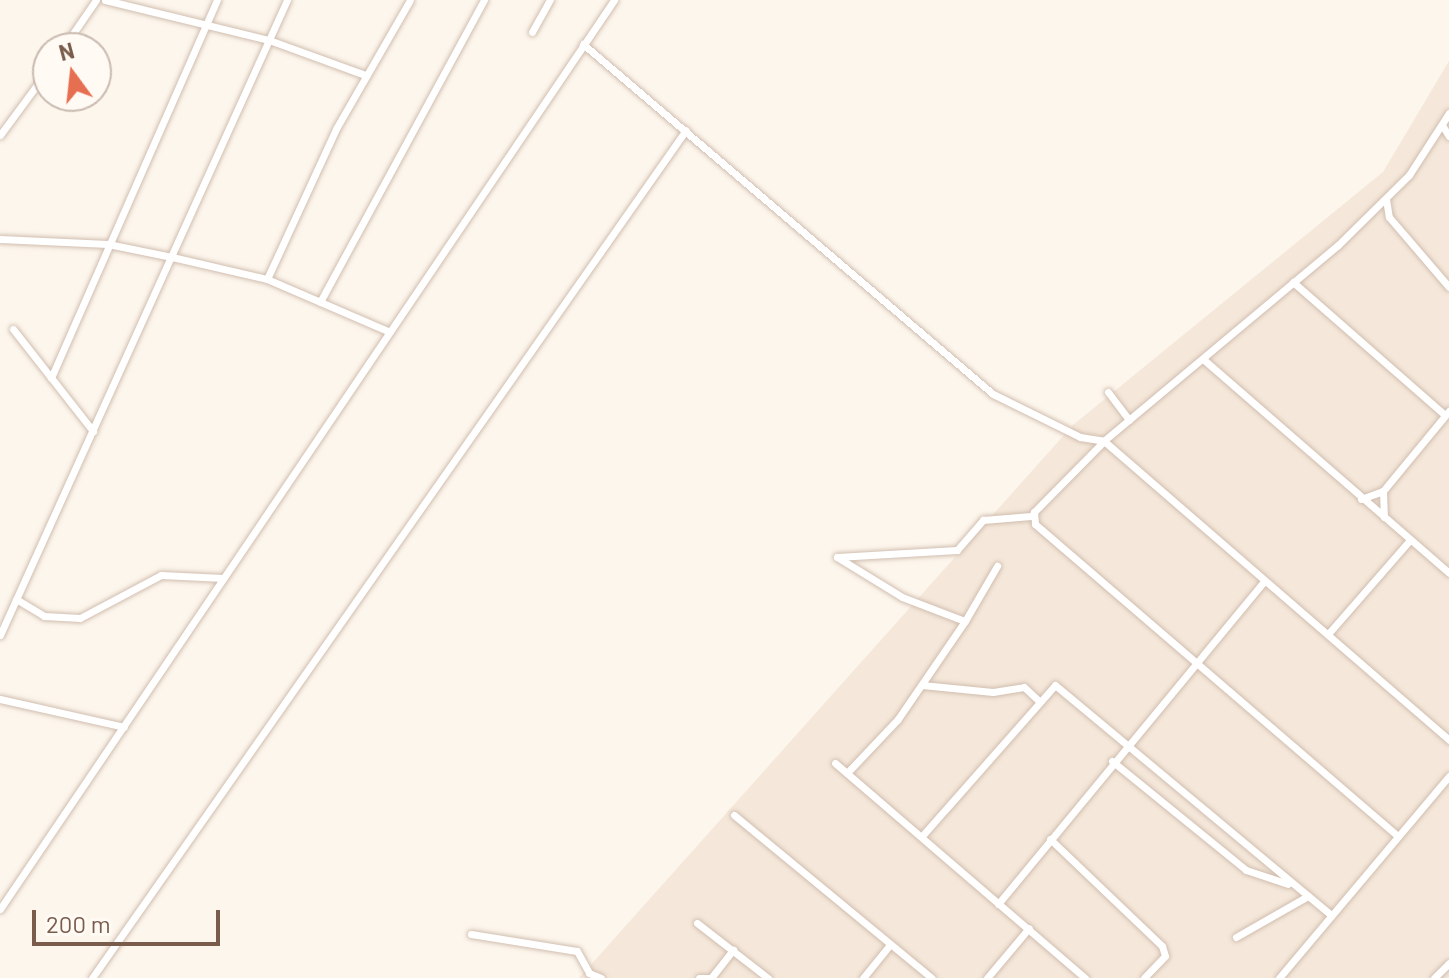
<!DOCTYPE html>
<html>
<head>
<meta charset="utf-8">
<style>
	body { margin:0 }
	#map { position:relative; width:1449px; height:978px; overflow:hidden; background:#fdf6ec; font-family:Barlow,sans-serif }
	div>[style] { position:absolute }
	.residential>* { inset:0; background:#f5e8da }
	.roads { filter:drop-shadow(0 0 2px #d1beb0) drop-shadow(0 0 2px #d1beb0) }
	.minor>* { height:7px; margin:-3.5px; padding:0 3.5px; transform-origin:3.5px; border-radius:3.5px; background:#fff }
	span { translate:-50% -50%; white-space:nowrap; text-align:center; line-height:1.15; -webkit-text-stroke:7px #fffaf3; paint-order:stroke }
	.north { position:absolute; left:32px; top:32px; width:80px; height:80px; box-sizing:border-box; background:#fffaf3; border:2px solid #cabbb1; border-radius:50%; rotate:345deg; font-size:22px; font-weight:700; line-height:32px; text-align:center; color:#7a5c4d }
	.north::after { content:''; display:block; margin:auto; width:28px; height:36px; background:#e76f51; clip-path:polygon(50% 0,100% 100%,50% 72%,0 100%) }
	.scale { position:absolute; left:32px; top:910px; width:188px; height:36px; box-sizing:border-box; border:4px solid #7a5c4d; border-top:0; padding-left:10px; font-size:24px; line-height:28px; white-space:nowrap; color:#7a5c4d; -webkit-text-stroke:6px #fffaf3; paint-order:stroke }
</style>
</head>
<body>
<div id="map">
	<div class="residential">
		<i style="clip-path:polygon(1449px 61px,1449px 978px,579px 978px,1073px 425px,1383px 172px)"></i>
	</div>
	<div class="roads">
		<div class="minor">
			<i style="left:105px;top:0;width:169px;rotate:13.7deg"></i>
			<i style="left:269px;top:40px;width:102px;rotate:20deg"></i>
			<i style="left:532px;top:32px;width:37px;rotate:-61deg"></i>
			<i style="left:583px;top:44px;width:539px;rotate:40.49deg"></i>
			<i style="left:993px;top:394px;width:97px;rotate:26.3deg"></i>
			<i style="left:1080px;top:437px;width:24px;rotate:9deg"></i>
			<i style="left:1104px;top:441px;width:100px;rotate:134.6deg"></i>
			<i style="left:1034px;top:512px;width:12px;rotate:85deg"></i>
			<i style="left:1035px;top:524px;width:476px;rotate:40.7deg"></i>
			<i style="left:63px;top:48px;width:58px;rotate:-55.5deg"></i>
			<i style="left:1449px;top:113px;width:74px;rotate:122.8deg"></i>
			<i style="left:1409px;top:175px;width:100px;rotate:135.4deg"></i>
			<i style="left:1338px;top:245px;width:305px;rotate:140.1deg"></i>
			<i style="left:1104px;top:441px;width:457px;rotate:40.9deg"></i>
			<i style="left:1442px;top:125px;width:13px;rotate:58deg"></i>
			<i style="left:0;top:135px;width:81px;rotate:-53.6deg"></i>
			<i style="left:1386px;top:199px;width:18px;rotate:81deg"></i>
			<i style="left:1389px;top:217px;width:92px;rotate:49.4deg"></i>
			<i style="left:0;top:239px;width:108px;rotate:2.7deg"></i>
			<i style="left:108px;top:244px;width:65px;rotate:11.5deg"></i>
			<i style="left:172px;top:257px;width:98px;rotate:13deg"></i>
			<i style="left:267px;top:279px;width:132px;rotate:23.3deg"></i>
			<i style="left:267px;top:279px;width:167px;rotate:-65.3deg"></i>
			<i style="left:337px;top:127px;width:146px;rotate:-60.1deg"></i>
			<i style="left:1293px;top:282px;width:202px;rotate:41.2deg"></i>
			<i style="left:320px;top:302px;width:344px;rotate:-61.5deg"></i>
			<i style="left:13px;top:329px;width:130px;rotate:51.9deg"></i>
			<i style="left:1203px;top:359px;width:326px;rotate:41deg"></i>
			<i style="left:51px;top:378px;width:413px;rotate:-66.3deg"></i>
			<i style="left:1108px;top:392px;width:35px;rotate:53deg"></i>
			<i style="left:1383px;top:491px;width:104px;rotate:-50.5deg"></i>
			<i style="left:1361px;top:499px;width:23px;rotate:-20deg"></i>
			<i style="left:1383px;top:491px;width:26px;rotate:88deg"></i>
			<i style="left:837px;top:557px;width:76px;rotate:31.6deg"></i>
			<i style="left:902px;top:597px;width:67px;rotate:20.9deg"></i>
			<i style="left:965px;top:621px;width:119px;rotate:124.4deg"></i>
			<i style="left:898px;top:719px;width:74px;rotate:133.4deg"></i>
			<i style="left:837px;top:557px;width:120px;rotate:-3.3deg"></i>
			<i style="left:957px;top:550px;width:40px;rotate:-49deg"></i>
			<i style="left:983px;top:520px;width:48px;rotate:-4.8deg"></i>
			<i style="left:16px;top:599px;width:33px;rotate:31deg"></i>
			<i style="left:44px;top:616px;width:36px;rotate:3deg"></i>
			<i style="left:80px;top:618px;width:92px;rotate:-28deg"></i>
			<i style="left:161px;top:575px;width:62px;rotate:2.8deg"></i>
			<i style="left:965px;top:621px;width:64px;rotate:-59.8deg"></i>
			<i style="left:1328px;top:634px;width:125px;rotate:-48.9deg"></i>
			<i style="left:0;top:635px;width:697px;rotate:-65.68deg"></i>
			<i style="left:922px;top:685px;width:71px;rotate:5.6deg"></i>
			<i style="left:993px;top:692px;width:31px;rotate:-9deg"></i>
			<i style="left:1024px;top:687px;width:19px;rotate:43deg"></i>
			<i style="left:0;top:699px;width:127px;rotate:12.7deg"></i>
			<i style="left:1112px;top:761px;width:173px;rotate:39.1deg"></i>
			<i style="left:1246px;top:870px;width:44px;rotate:18.4deg"></i>
			<i style="left:835px;top:763px;width:330px;rotate:40.7deg"></i>
			<i style="left:734px;top:815px;width:256px;rotate:39.5deg"></i>
			<i style="left:922px;top:836px;width:201px;rotate:-48.6deg"></i>
			<i style="left:1055px;top:685px;width:359px;rotate:39.8deg"></i>
			<i style="left:1050px;top:839px;width:155px;rotate:43.7deg"></i>
			<i style="left:1162px;top:946px;width:10px;rotate:73deg"></i>
			<i style="left:1165px;top:956px;width:30px;rotate:134deg"></i>
			<i style="left:998px;top:904px;width:418px;rotate:-50.5deg"></i>
			<i style="left:0;top:909px;width:1097px;rotate:-55.96deg"></i>
			<i style="left:697px;top:923px;width:90px;rotate:37.8deg"></i>
			<i style="left:471px;top:934px;width:107px;rotate:9.1deg"></i>
			<i style="left:577px;top:951px;width:25px;rotate:61deg"></i>
			<i style="left:589px;top:973px;width:13px;rotate:23deg"></i>
			<i style="left:1236px;top:937px;width:83px;rotate:-29.7deg"></i>
			<i style="left:92px;top:978px;width:1035px;rotate:-54.99deg"></i>
			<i style="left:699px;top:978px;width:12px"></i>
			<i style="left:711px;top:978px;width:36px;rotate:-52deg"></i>
			<i style="left:863px;top:978px;width:40px;rotate:-51deg"></i>
			<i style="left:987px;top:978px;width:65px;rotate:-50deg"></i>
			<i style="left:1279px;top:978px;width:264px;rotate:-49.9deg"></i>
			<i style="left:1434px;top:978px;width:21px;rotate:-45deg"></i>
		</div>
	</div>
	<div class="north">N</div>
	<div class="scale">200 m</div>
</div>
</body>
</html>
